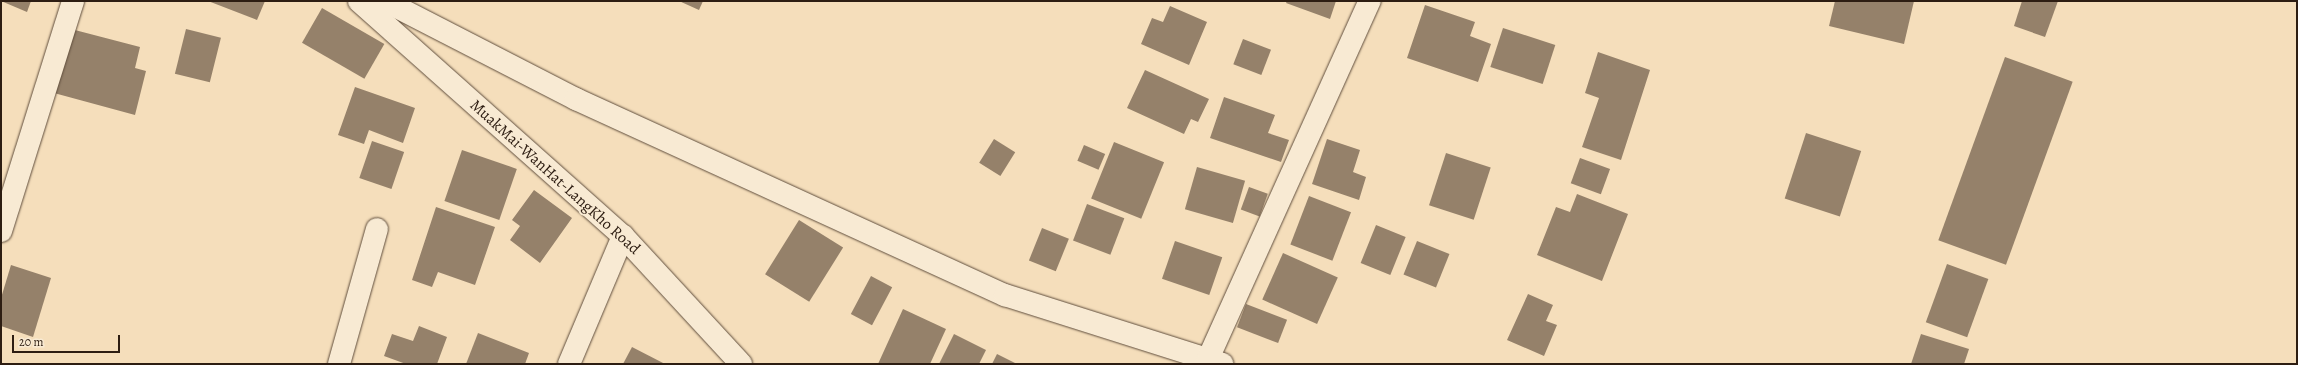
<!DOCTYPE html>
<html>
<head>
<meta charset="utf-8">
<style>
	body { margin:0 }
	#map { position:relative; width:2298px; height:365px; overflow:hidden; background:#f5debb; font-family:Alegreya,serif }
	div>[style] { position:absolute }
	.building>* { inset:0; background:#95816a; transform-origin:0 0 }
	.roads { filter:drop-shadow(0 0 1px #5f4d3c) drop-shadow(0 0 1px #5f4d3c) }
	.street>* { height:22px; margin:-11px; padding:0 11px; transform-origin:11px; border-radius:11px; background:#f8ead3 }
	.secondary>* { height:22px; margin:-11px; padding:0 11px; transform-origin:11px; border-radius:11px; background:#f8ead3 }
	span { translate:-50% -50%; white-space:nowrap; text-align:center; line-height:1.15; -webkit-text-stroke:4px #f8ead3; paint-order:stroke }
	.street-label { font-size:16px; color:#2d1d12 }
	.frame { position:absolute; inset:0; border:2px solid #2d1d12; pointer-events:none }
	.scale { position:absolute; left:12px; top:335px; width:108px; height:18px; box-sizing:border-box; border:2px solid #2d1d12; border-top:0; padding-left:5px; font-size:12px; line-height:14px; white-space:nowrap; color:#2d1d12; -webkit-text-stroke:3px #f8ead3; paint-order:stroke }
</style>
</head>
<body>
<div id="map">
	<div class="building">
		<i style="clip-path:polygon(1px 1px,31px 1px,27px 12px)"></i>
		<i style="clip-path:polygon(208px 1px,265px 1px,257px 20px)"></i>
		<i style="clip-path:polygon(679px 1px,703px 1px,699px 10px)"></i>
		<i style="clip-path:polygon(1287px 1px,1336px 1px,1330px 19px,1286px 3px)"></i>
		<i style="clip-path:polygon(1835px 1px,1914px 1px,1904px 44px,1829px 26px)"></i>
		<i style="clip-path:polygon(2022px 1px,2058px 1px,2045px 37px,2014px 26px)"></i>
		<i style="clip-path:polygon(1425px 5px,1475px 22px,1470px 36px,1491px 44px,1478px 82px,1407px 58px)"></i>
		<i style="clip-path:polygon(1170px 6px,1207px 22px,1189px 65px,1141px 44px,1152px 18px,1163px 22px)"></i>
		<i style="left:322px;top:8px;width:72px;height:40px;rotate:30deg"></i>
		<i style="left:1503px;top:28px;width:55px;height:41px;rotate:18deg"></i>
		<i style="clip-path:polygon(71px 29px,140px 47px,135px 68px,146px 71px,135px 115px,54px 93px)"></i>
		<i style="left:186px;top:29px;width:36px;height:46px;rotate:14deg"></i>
		<i style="left:1243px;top:39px;width:30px;height:27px;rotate:21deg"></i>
		<i style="clip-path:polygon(1598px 52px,1650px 70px,1621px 160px,1582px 147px,1599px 98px,1585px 93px)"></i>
		<i style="left:2005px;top:57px;width:72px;height:195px;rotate:20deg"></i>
		<i style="clip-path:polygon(1145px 70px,1209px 99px,1198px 122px,1191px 119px,1184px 134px,1127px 108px)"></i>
		<i style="clip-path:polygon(355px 87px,415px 108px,403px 143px,369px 130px,364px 144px,338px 135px)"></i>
		<i style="clip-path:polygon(1224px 97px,1275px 115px,1268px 133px,1289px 140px,1281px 162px,1210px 138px)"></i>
		<i style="left:1806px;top:133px;width:58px;height:69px;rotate:18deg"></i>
		<i style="left:994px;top:139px;width:25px;height:28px;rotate:32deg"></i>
		<i style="clip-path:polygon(1327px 139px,1360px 150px,1353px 172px,1366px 177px,1359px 200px,1312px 184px)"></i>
		<i style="left:372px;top:141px;width:34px;height:39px;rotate:19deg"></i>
		<i style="left:1114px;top:142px;width:54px;height:61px;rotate:22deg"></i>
		<i style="left:1084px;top:145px;width:23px;height:17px;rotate:23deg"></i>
		<i style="left:462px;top:150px;width:58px;height:54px;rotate:19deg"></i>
		<i style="left:1446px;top:153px;width:47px;height:55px;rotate:18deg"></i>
		<i style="left:1580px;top:158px;width:32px;height:27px;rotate:20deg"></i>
		<i style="left:1197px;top:167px;width:50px;height:44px;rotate:16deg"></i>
		<i style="left:1249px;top:187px;width:20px;height:24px;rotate:20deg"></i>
		<i style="clip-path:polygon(534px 190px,572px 218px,540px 263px,510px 240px,520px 226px,512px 220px)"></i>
		<i style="clip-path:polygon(1577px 194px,1628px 214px,1602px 281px,1537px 255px,1556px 207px,1570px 212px)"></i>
		<i style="left:1309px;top:196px;width:45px;height:52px;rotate:21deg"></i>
		<i style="left:1087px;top:204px;width:40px;height:39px;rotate:21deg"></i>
		<i style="clip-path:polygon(436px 207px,495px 227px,475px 285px,438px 272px,432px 287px,412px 280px)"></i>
		<i style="left:799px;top:220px;width:52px;height:64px;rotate:32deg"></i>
		<i style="left:1376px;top:225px;width:32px;height:41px;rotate:22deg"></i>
		<i style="left:1042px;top:228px;width:29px;height:35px;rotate:22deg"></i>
		<i style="left:1175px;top:241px;width:50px;height:40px;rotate:19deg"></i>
		<i style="left:1417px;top:241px;width:35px;height:36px;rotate:22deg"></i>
		<i style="left:1283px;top:253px;width:60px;height:51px;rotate:24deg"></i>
		<i style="left:1947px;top:264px;width:44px;height:62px;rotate:20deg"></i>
		<i style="clip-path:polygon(11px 265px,51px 278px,33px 337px,1px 326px,1px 298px)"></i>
		<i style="left:871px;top:276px;width:24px;height:43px;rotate:28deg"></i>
		<i style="clip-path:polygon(1528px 294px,1553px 305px,1546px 321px,1557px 325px,1544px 356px,1507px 340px)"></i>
		<i style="left:1246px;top:304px;width:44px;height:25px;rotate:21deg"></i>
		<i style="clip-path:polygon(903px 309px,946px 329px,930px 364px,878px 364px)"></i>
		<i style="clip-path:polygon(419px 326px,447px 337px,437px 364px,406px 364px,384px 356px,392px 334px,413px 341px)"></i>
		<i style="clip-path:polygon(478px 333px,529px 353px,525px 364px,466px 364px)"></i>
		<i style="clip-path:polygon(954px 334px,986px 350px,979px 364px,939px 364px)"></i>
		<i style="clip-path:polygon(1921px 334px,1969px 349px,1964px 364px,1911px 364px)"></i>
		<i style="clip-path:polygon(632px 347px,665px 364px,623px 364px)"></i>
		<i style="clip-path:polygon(997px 354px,1017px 364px,992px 364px)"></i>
	</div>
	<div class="roads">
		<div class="street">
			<i style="left:385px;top:1px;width:215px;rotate:27.2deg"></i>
			<i style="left:576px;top:99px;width:472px;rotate:24.6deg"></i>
			<i style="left:1005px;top:295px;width:228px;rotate:17.6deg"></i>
			<i style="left:1px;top:231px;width:241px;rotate:-72.6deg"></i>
			<i style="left:1208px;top:359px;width:393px;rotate:-65.7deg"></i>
			<i style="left:339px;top:364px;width:140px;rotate:-74.3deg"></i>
			<i style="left:569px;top:364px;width:139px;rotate:-67.1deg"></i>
		</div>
		<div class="secondary">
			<i style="left:359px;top:1px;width:353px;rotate:41.7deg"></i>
			<i style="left:623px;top:236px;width:174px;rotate:47.3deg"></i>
		</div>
	</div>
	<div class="street-label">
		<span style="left:555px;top:177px;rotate:42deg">MuakMai-WanHat-LangKho Road</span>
	</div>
	<div class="frame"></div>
	<div class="scale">20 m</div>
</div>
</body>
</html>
